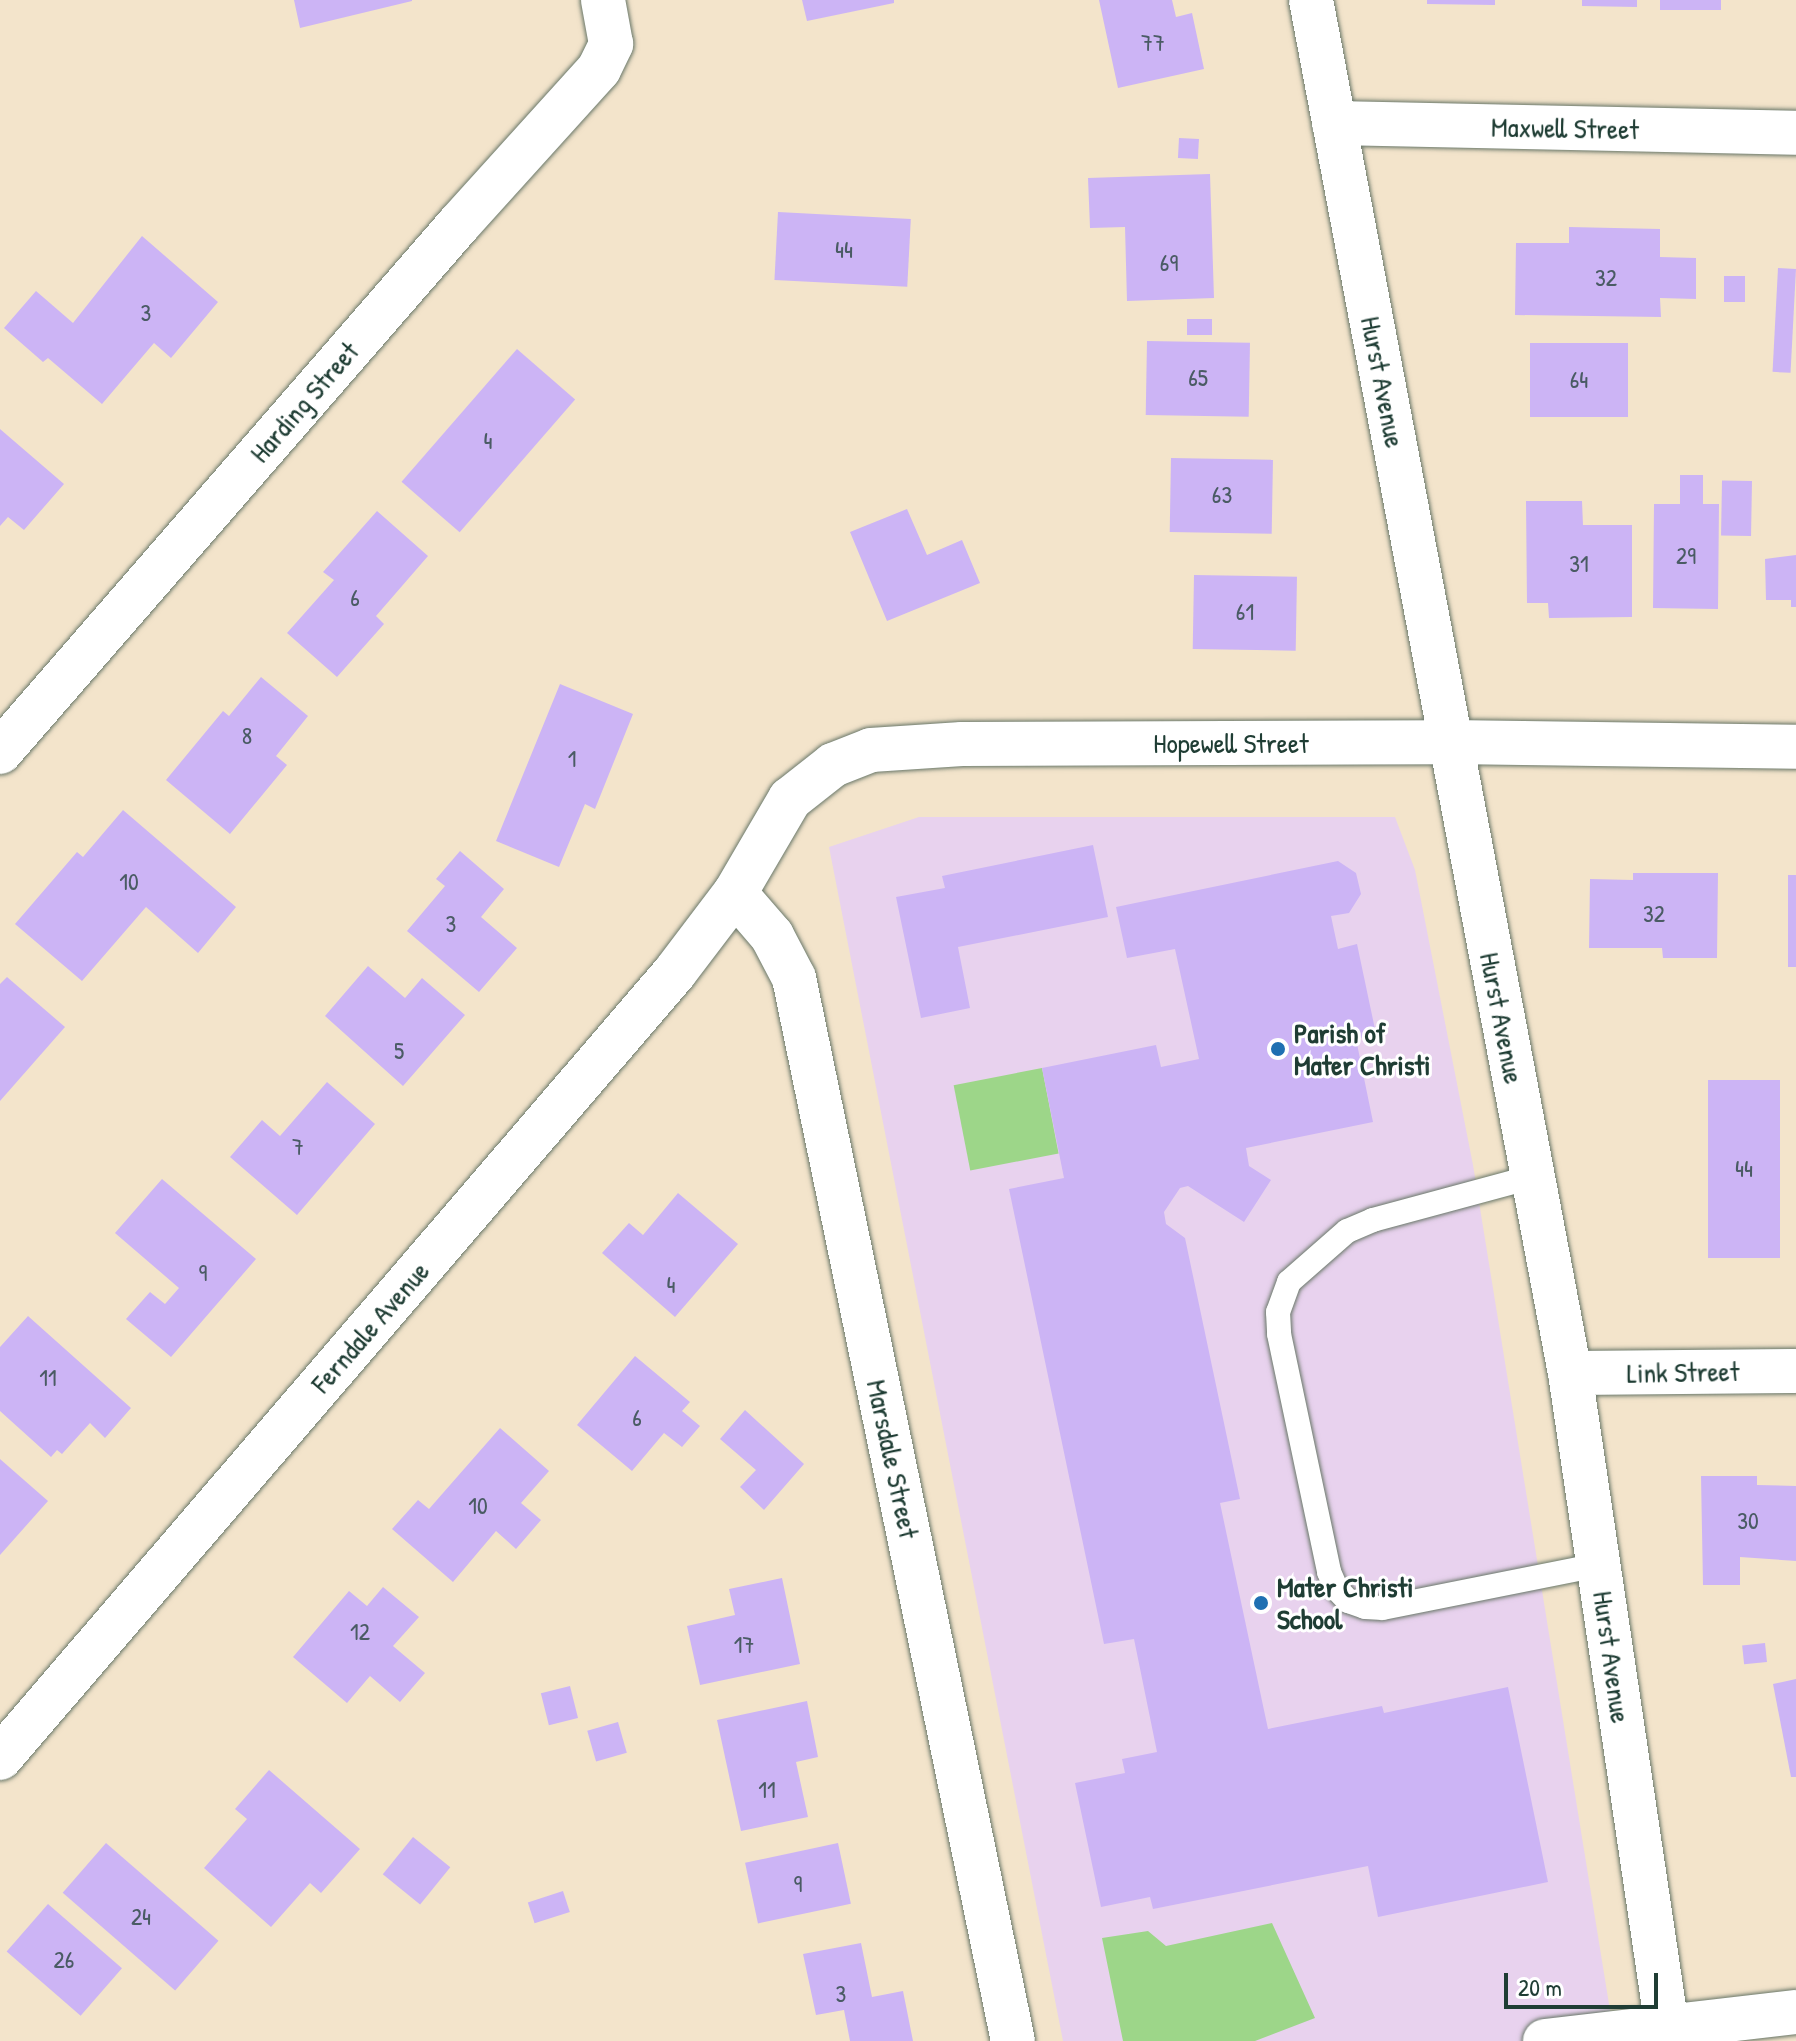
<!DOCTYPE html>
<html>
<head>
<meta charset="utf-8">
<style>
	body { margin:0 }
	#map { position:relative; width:1796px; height:2041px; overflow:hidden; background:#f3e4cb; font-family:"Patrick Hand",sans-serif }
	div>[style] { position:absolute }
	.built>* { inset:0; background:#e8d2ee }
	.green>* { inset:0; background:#9dd689; transform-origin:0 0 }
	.building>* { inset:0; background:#ccb4f5; transform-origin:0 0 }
	.roads { filter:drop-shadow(0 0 2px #697769) drop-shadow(0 0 2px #697769) }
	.service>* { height:24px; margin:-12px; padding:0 12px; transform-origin:12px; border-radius:12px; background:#fff }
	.minor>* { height:44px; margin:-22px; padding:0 22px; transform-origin:22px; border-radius:22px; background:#fff }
	.dots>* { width:22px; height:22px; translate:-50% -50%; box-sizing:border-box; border:4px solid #fff; border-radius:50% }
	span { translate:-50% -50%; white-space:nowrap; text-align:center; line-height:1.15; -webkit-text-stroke:6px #fff; paint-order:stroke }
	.number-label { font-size:24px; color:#4a5b64 }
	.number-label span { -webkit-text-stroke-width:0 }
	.street-label { font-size:28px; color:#1f3d34 }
	.poi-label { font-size:28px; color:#1f3d34; font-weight:700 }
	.left { translate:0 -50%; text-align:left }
	.scale { position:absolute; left:1504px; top:1973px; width:154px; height:36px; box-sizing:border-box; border:4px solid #1f3d34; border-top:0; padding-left:10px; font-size:24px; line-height:28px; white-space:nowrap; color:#1f3d34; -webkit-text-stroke:6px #fff; paint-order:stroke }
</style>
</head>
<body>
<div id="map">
	<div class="built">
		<i style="clip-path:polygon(919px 817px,1395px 817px,1415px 870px,1473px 1165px,1615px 2041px,1063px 2041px,829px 847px)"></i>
	</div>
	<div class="green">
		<i style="left:1042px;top:1068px;width:87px;height:90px;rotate:79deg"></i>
		<i style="clip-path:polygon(1272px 1923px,1315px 2018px,1255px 2041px,1123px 2041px,1102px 1938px,1148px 1931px,1166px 1946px)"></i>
	</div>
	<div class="building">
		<i style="clip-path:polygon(294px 0,412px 0,412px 1px,300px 28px)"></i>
		<i style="clip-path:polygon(802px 0,894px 0,894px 3px,807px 21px)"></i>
		<i style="clip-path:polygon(1099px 0,1172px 0,1176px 17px,1192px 13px,1204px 69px,1118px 88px)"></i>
		<i style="clip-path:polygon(1427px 0,1495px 0,1495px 5px,1427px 4px)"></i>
		<i style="clip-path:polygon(1582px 0,1637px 0,1637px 7px,1582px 6px)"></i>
		<i style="left:1660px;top:0;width:61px;height:10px"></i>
		<i style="left:1179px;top:138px;width:20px;height:20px;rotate:3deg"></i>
		<i style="clip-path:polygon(1210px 174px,1214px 298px,1127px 301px,1125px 227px,1090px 228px,1088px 178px)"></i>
		<i style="left:778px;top:212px;width:133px;height:68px;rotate:3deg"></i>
		<i style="clip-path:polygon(1569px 227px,1660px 229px,1660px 257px,1696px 258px,1696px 299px,1660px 298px,1661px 317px,1515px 315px,1516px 243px,1569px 243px)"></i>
		<i style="clip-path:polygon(142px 236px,218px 302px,171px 358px,154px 343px,102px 404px,48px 358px,43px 362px,4px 328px,36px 291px,73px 323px)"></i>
		<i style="left:1778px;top:268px;width:18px;height:104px;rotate:3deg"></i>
		<i style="left:1724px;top:276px;width:21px;height:26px"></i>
		<i style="left:1187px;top:319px;width:25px;height:16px"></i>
		<i style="left:1147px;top:341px;width:103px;height:74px;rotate:1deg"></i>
		<i style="left:1530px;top:343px;width:98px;height:74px"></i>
		<i style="left:517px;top:349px;width:77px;height:176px;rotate:41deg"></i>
		<i style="clip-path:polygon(0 429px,64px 484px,24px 530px,8px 517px,0 526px)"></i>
		<i style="left:1171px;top:458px;width:102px;height:74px;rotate:1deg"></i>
		<i style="clip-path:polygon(1680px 475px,1703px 475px,1703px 504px,1719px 504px,1718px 609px,1653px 608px,1654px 504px,1680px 504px)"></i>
		<i style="left:1752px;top:481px;width:55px;height:30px;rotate:91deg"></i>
		<i style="clip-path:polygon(1526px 501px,1582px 501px,1583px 525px,1632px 525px,1632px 617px,1549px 618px,1548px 603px,1527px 603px)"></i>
		<i style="clip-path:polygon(907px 509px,927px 555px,962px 540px,980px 583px,887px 621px,850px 532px)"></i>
		<i style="clip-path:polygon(377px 511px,428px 556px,376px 616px,384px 624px,337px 677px,287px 633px,334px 580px,323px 572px)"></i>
		<i style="clip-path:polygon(1796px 555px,1796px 607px,1791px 607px,1791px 600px,1766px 600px,1765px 559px)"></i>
		<i style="left:1194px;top:575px;width:103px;height:74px;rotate:1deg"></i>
		<i style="clip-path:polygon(261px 677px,308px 716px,276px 756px,287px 765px,230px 834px,166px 780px,223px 711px,229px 716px)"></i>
		<i style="clip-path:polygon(560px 684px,633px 714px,595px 809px,585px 804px,559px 867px,496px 841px)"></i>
		<i style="clip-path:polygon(123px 810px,236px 907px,198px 953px,146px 907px,82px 981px,15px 924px,77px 852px,83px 857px)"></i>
		<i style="clip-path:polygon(1093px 845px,1108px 917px,958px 947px,970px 1008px,921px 1018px,896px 897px,945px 888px,942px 876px)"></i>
		<i style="clip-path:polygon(460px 851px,504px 889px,481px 917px,517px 948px,479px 992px,407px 931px,445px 886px,436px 879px)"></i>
		<i style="clip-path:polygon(1338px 861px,1356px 873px,1361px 894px,1349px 913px,1331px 916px,1338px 949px,1357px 944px,1376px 1034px,1356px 1039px,1373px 1122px,1246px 1148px,1249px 1166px,1271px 1180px,1244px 1222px,1188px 1186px,1180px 1188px,1164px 1212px,1166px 1224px,1185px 1238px,1240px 1499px,1220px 1503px,1268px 1729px,1382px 1706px,1384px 1713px,1508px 1687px,1548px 1882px,1378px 1917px,1368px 1866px,1153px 1909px,1150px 1897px,1101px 1907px,1075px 1783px,1125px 1773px,1122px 1759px,1157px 1752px,1134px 1639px,1104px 1644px,1009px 1189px,1064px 1178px,1042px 1068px,1156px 1045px,1161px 1067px,1199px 1059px,1175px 949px,1127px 958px,1116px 907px)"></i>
		<i style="clip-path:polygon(1633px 873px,1718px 873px,1717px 958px,1663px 958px,1662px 948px,1589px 948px,1590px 879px,1633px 880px)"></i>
		<i style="left:1788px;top:875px;width:8px;height:92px"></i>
		<i style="clip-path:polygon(368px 966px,405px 998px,422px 978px,465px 1015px,403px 1086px,325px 1016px)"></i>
		<i style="clip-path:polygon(7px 977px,65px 1027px,0 1101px,0 984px)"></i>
		<i style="left:1708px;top:1080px;width:72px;height:178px"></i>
		<i style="clip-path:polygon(327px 1082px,375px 1124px,297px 1215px,230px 1157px,262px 1120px,280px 1136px)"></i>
		<i style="clip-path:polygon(162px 1179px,256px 1259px,171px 1357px,126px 1319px,150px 1292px,165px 1304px,179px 1288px,115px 1233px)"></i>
		<i style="clip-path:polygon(678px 1193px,738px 1244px,675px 1317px,602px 1253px,629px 1223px,643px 1235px)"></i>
		<i style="clip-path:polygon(28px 1316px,131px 1408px,105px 1438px,90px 1423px,62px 1454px,57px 1450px,51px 1457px,0 1411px,0 1347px)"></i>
		<i style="clip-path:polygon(635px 1356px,690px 1402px,682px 1411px,700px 1426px,682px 1447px,664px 1433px,632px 1471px,577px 1425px)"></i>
		<i style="clip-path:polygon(745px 1410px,804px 1464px,764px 1510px,740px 1487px,756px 1470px,720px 1439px)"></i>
		<i style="clip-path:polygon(500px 1428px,549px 1471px,521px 1503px,541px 1520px,516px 1549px,496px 1531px,453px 1582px,392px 1529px,418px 1500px,429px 1509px)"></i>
		<i style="clip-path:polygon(0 1459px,48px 1501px,0 1555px)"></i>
		<i style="clip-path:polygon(1701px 1476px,1757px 1476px,1757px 1485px,1796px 1486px,1796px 1561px,1740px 1557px,1740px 1585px,1703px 1585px)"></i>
		<i style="clip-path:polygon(782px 1578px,800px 1664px,700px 1685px,687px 1626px,735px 1615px,729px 1589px)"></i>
		<i style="clip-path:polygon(383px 1587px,419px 1617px,393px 1646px,425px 1673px,400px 1702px,370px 1676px,347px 1703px,293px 1657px,349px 1591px,367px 1606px)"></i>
		<i style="left:1765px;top:1643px;width:19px;height:23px;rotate:84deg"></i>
		<i style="clip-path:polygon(1796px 1679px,1796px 1777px,1791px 1777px,1773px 1684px)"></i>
		<i style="left:570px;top:1686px;width:33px;height:30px;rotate:76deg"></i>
		<i style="clip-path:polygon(807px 1701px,818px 1757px,796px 1762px,808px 1817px,741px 1831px,717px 1720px)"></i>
		<i style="left:618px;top:1722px;width:32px;height:32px;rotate:74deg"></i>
		<i style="clip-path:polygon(269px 1770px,360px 1849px,321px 1893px,310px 1883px,271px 1927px,204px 1868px,247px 1819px,235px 1809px)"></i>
		<i style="left:413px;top:1837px;width:48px;height:48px;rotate:39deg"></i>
		<i style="left:106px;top:1843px;width:149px;height:66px;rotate:41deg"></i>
		<i style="left:838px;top:1843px;width:62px;height:95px;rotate:78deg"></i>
		<i style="left:563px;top:1891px;width:22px;height:37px;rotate:72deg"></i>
		<i style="left:48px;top:1904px;width:98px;height:63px;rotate:41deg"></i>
		<i style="clip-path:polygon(861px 1943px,872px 1997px,903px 1991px,913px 2041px,850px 2041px,844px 2010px,816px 2015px,803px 1954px)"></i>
	</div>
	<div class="roads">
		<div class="service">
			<i style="left:1532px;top:1177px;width:165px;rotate:164.9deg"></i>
			<i style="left:1373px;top:1220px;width:28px;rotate:157deg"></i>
			<i style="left:1347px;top:1231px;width:77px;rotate:138.7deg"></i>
			<i style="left:1289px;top:1282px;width:32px;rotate:110deg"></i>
			<i style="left:1278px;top:1312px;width:22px;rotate:87deg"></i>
			<i style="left:1279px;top:1334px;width:243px;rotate:78.1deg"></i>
			<i style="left:1329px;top:1572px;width:17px;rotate:66deg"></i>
			<i style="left:1336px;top:1588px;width:18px;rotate:47deg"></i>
			<i style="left:1348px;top:1601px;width:18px;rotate:19deg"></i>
			<i style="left:1365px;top:1607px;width:18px;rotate:3deg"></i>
			<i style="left:1383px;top:1608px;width:219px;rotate:-11.3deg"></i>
		</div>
		<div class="minor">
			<i style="left:1311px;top:0;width:1397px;rotate:79.32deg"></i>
			<i style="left:1570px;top:1373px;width:675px;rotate:81.57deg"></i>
			<i style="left:1334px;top:123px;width:462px;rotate:1.2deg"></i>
			<i style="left:0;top:752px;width:700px;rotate:-49deg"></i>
			<i style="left:459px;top:224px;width:209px;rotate:-47.9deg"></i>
			<i style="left:599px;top:69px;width:28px;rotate:-64deg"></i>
			<i style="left:611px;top:44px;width:45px;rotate:-100.3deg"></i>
			<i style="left:735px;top:893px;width:57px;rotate:49.3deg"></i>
			<i style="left:772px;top:936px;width:47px;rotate:62.4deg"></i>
			<i style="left:794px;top:978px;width:1085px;rotate:78.36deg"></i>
			<i style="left:1570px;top:1373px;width:226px;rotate:-0.5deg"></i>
			<i style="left:0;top:1758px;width:1036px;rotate:-49.34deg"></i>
			<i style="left:675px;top:972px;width:99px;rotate:-52.8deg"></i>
			<i style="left:735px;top:893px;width:109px;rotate:-59.7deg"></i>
			<i style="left:790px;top:799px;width:55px;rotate:-38.3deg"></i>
			<i style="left:833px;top:765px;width:41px;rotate:-21.5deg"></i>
			<i style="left:871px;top:750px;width:91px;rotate:-3.8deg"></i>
			<i style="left:962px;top:744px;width:488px;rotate:-0.2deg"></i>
			<i style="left:1450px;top:742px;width:346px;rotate:0.8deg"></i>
			<i style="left:1545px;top:2041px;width:253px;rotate:-6.6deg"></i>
		</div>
	</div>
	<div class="dots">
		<i style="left:1278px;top:1049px;background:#1f6fb2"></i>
		<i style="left:1261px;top:1603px;background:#1f6fb2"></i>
	</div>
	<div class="number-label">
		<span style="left:1153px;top:43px">77</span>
		<span style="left:844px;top:250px">44</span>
		<span style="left:1169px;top:263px">69</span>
		<span style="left:1606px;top:278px">32</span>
		<span style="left:146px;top:313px">3</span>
		<span style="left:1198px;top:378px">65</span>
		<span style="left:1579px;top:380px">64</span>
		<span style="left:488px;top:441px">4</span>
		<span style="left:1222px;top:495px">63</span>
		<span style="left:1686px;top:556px">29</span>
		<span style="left:1579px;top:564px">31</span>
		<span style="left:355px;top:598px">6</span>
		<span style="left:1245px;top:612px">61</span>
		<span style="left:247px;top:736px">8</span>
		<span style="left:572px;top:759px">1</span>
		<span style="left:129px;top:882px">10</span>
		<span style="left:1654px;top:914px">32</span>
		<span style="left:451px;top:924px">3</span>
		<span style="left:399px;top:1051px">5</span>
		<span style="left:298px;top:1147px">7</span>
		<span style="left:1744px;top:1169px">44</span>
		<span style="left:203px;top:1273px">9</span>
		<span style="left:671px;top:1285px">4</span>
		<span style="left:48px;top:1378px">11</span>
		<span style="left:637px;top:1418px">6</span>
		<span style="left:478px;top:1506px">10</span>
		<span style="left:1748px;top:1521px">30</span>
		<span style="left:360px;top:1632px">12</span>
		<span style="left:744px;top:1645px">17</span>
		<span style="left:767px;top:1790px">11</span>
		<span style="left:798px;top:1884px">9</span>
		<span style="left:141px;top:1917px">24</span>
		<span style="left:64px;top:1960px">26</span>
		<span style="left:841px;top:1994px">3</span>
	</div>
	<div class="street-label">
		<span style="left:1565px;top:128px;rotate:1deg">Maxwell Street</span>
		<span style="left:1383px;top:382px;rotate:79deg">Hurst Avenue</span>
		<span style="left:304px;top:402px;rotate:-49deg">Harding Street</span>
		<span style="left:1231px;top:743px">Hopewell Street</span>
		<span style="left:1502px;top:1018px;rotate:79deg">Hurst Avenue</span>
		<span style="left:370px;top:1327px;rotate:-49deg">Ferndale Avenue</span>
		<span style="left:1683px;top:1372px;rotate:-1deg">Link Street</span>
		<span style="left:893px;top:1459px;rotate:78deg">Marsdale Street</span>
		<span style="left:1612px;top:1657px;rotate:82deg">Hurst Avenue</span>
	</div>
	<div class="poi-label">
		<span class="left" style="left:1294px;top:1049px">Parish of<br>Mater Christi</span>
		<span class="left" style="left:1277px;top:1603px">Mater Christi<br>School</span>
	</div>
	<div class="scale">20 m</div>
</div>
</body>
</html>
